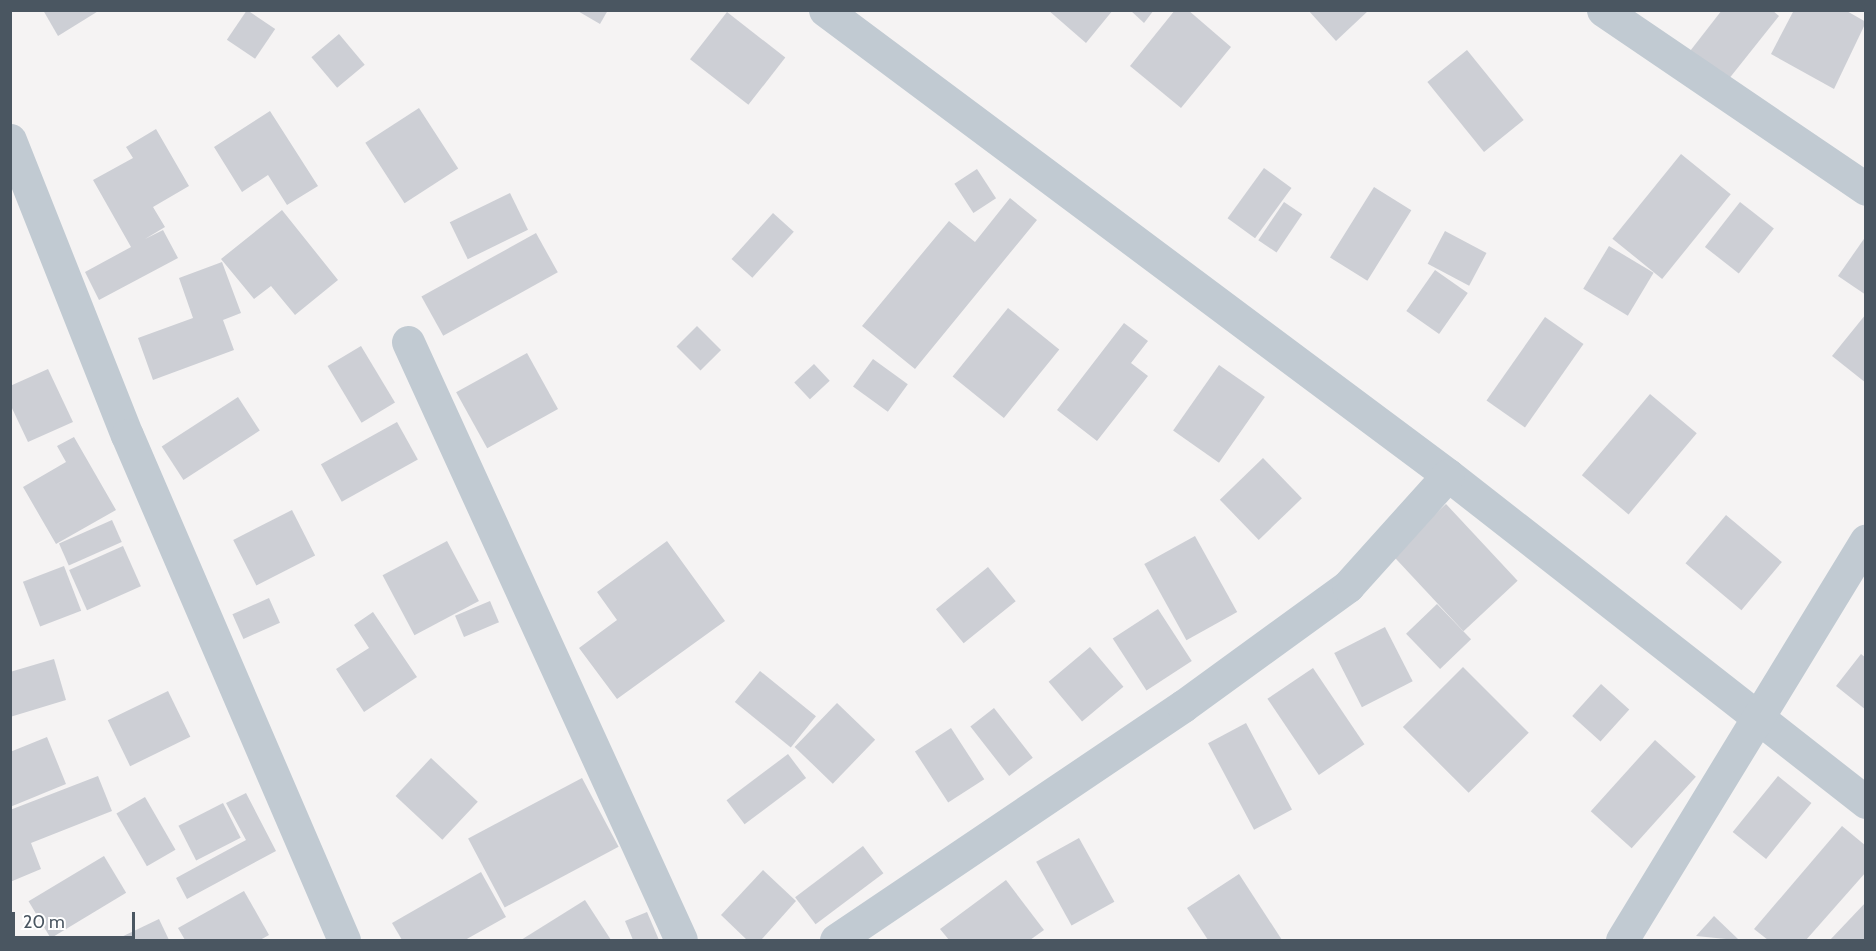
<!DOCTYPE html>
<html>
<head>
<meta charset="utf-8">
<style>
	body { margin:0 }
	#map { position:relative; width:1876px; height:951px; overflow:hidden; background:#f5f3f3; font-family:Cabin,sans-serif }
	div>[style] { position:absolute }
	.building>* { inset:0; background:#cdcfd5; transform-origin:0 0 }
	.minor>* { height:33px; margin:-16.5px; padding:0 16.5px; transform-origin:16.5px; border-radius:16.5px; background:#c1cad2 }
	span { translate:-50% -50%; white-space:nowrap; text-align:center; line-height:1.15; -webkit-text-stroke:4.5px #fff; paint-order:stroke }
	.frame { position:absolute; inset:0; border:12px solid #4a5661; pointer-events:none }
	.scale { position:absolute; left:12px; top:912px; width:123px; height:27px; box-sizing:border-box; border:3px solid #4a5661; border-top:0; padding-left:8px; font-size:18px; line-height:21px; white-space:nowrap; color:#4a5661; -webkit-text-stroke:4px #fff; paint-order:stroke }
</style>
</head>
<body>
<div id="map">
	<div class="building">
		<i style="clip-path:polygon(43px 10px,100px 10px,58px 36px)"></i>
		<i style="left:247px;top:10px;width:34px;height:36px;rotate:34deg"></i>
		<i style="clip-path:polygon(576px 10px,608px 10px,600px 24px)"></i>
		<i style="clip-path:polygon(1048px 10px,1113px 10px,1086px 43px)"></i>
		<i style="clip-path:polygon(1130px 10px,1154px 10px,1144px 23px)"></i>
		<i style="clip-path:polygon(1175px 10px,1188px 10px,1231px 47px,1181px 108px,1130px 66px)"></i>
		<i style="clip-path:polygon(1308px 10px,1369px 10px,1336px 41px)"></i>
		<i style="clip-path:polygon(1722px 10px,1772px 10px,1779px 16px,1724px 85px,1687px 55px)"></i>
		<i style="clip-path:polygon(1794px 10px,1845px 10px,1866px 22px,1834px 89px,1771px 54px)"></i>
		<i style="left:727px;top:12px;width:74px;height:60px;rotate:38deg"></i>
		<i style="left:339px;top:34px;width:40px;height:36px;rotate:50deg"></i>
		<i style="left:1467px;top:50px;width:90px;height:51px;rotate:51deg"></i>
		<i style="left:419px;top:108px;width:72px;height:64px;rotate:57deg"></i>
		<i style="clip-path:polygon(270px 111px,318px 186px,287px 205px,268px 175px,242px 192px,214px 147px)"></i>
		<i style="clip-path:polygon(156px 129px,189px 186px,153px 207px,165px 227px,145px 239px,163px 230px,178px 258px,99px 300px,85px 272px,131px 247px,93px 180px,133px 158px,126px 147px)"></i>
		<i style="left:1681px;top:154px;width:64px;height:109px;rotate:39deg"></i>
		<i style="left:1264px;top:168px;width:34px;height:62px;rotate:36deg"></i>
		<i style="left:977px;top:169px;width:35px;height:27px;rotate:57deg"></i>
		<i style="left:1374px;top:187px;width:44px;height:83px;rotate:32deg"></i>
		<i style="left:510px;top:193px;width:41px;height:67px;rotate:64deg"></i>
		<i style="clip-path:polygon(1010px 198px,1037px 220px,915px 369px,862px 326px,949px 221px,975px 242px)"></i>
		<i style="left:1284px;top:202px;width:22px;height:46px;rotate:34deg"></i>
		<i style="left:1740px;top:202px;width:43px;height:57px;rotate:38deg"></i>
		<i style="clip-path:polygon(282px 210px,338px 280px,295px 315px,271px 286px,254px 299px,221px 259px)"></i>
		<i style="left:773px;top:213px;width:28px;height:62px;rotate:42deg"></i>
		<i style="left:1445px;top:231px;width:47px;height:37px;rotate:28deg"></i>
		<i style="left:536px;top:233px;width:45px;height:131px;rotate:61deg"></i>
		<i style="clip-path:polygon(1866px 236px,1866px 295px,1838px 276px)"></i>
		<i style="left:1609px;top:246px;width:52px;height:50px;rotate:31deg"></i>
		<i style="clip-path:polygon(222px 262px,241px 313px,223px 320px,234px 350px,153px 380px,138px 338px,193px 318px,179px 278px)"></i>
		<i style="left:1435px;top:270px;width:40px;height:50px;rotate:35deg"></i>
		<i style="left:1008px;top:308px;width:66px;height:88px;rotate:39deg"></i>
		<i style="clip-path:polygon(1866px 314px,1866px 383px,1832px 356px)"></i>
		<i style="left:1545px;top:317px;width:47px;height:102px;rotate:35deg"></i>
		<i style="clip-path:polygon(1124px 323px,1148px 341px,1131px 363px,1148px 376px,1097px 441px,1057px 410px)"></i>
		<i style="left:697px;top:326px;width:34px;height:29px;rotate:45deg"></i>
		<i style="left:361px;top:346px;width:66px;height:39px;rotate:59deg"></i>
		<i style="left:527px;top:353px;width:64px;height:81px;rotate:61deg"></i>
		<i style="left:873px;top:359px;width:43px;height:34px;rotate:36deg"></i>
		<i style="left:814px;top:364px;width:23px;height:27px;rotate:47deg"></i>
		<i style="left:1219px;top:365px;width:56px;height:80px;rotate:35deg"></i>
		<i style="clip-path:polygon(48px 369px,73px 422px,28px 442px,10px 404px,10px 386px)"></i>
		<i style="left:1650px;top:394px;width:61px;height:106px;rotate:40deg"></i>
		<i style="left:238px;top:397px;width:40px;height:91px;rotate:57deg"></i>
		<i style="left:397px;top:422px;width:43px;height:87px;rotate:61deg"></i>
		<i style="clip-path:polygon(74px 437px,116px 510px,56px 544px,23px 487px,66px 462px,57px 446px)"></i>
		<i style="left:1263px;top:458px;width:56px;height:60px;rotate:46deg"></i>
		<i style="left:1446px;top:504px;width:105px;height:74px;rotate:47deg"></i>
		<i style="left:292px;top:510px;width:51px;height:66px;rotate:63deg"></i>
		<i style="left:1726px;top:515px;width:73px;height:63px;rotate:40deg"></i>
		<i style="left:112px;top:520px;width:24px;height:58px;rotate:66deg"></i>
		<i style="left:1195px;top:536px;width:87px;height:58px;rotate:61deg"></i>
		<i style="left:447px;top:541px;width:68px;height:73px;rotate:62deg"></i>
		<i style="clip-path:polygon(667px 541px,725px 621px,617px 699px,579px 648px,617px 620px,597px 592px)"></i>
		<i style="left:123px;top:546px;width:44px;height:59px;rotate:66deg"></i>
		<i style="left:64px;top:566px;width:48px;height:44px;rotate:69deg"></i>
		<i style="left:988px;top:567px;width:44px;height:67px;rotate:51deg"></i>
		<i style="left:269px;top:598px;width:27px;height:40px;rotate:66deg"></i>
		<i style="left:490px;top:601px;width:23px;height:38px;rotate:67deg"></i>
		<i style="left:1437px;top:604px;width:49px;height:43px;rotate:46deg"></i>
		<i style="left:1158px;top:609px;width:62px;height:54px;rotate:57deg"></i>
		<i style="clip-path:polygon(373px 612px,417px 677px,364px 712px,336px 669px,369px 648px,354px 625px)"></i>
		<i style="left:1385px;top:627px;width:61px;height:57px;rotate:63deg"></i>
		<i style="left:1090px;top:647px;width:52px;height:54px;rotate:50deg"></i>
		<i style="clip-path:polygon(1861px 654px,1866px 658px,1866px 710px,1836px 686px)"></i>
		<i style="clip-path:polygon(54px 659px,66px 700px,10px 717px,10px 672px)"></i>
		<i style="left:1463px;top:667px;width:93px;height:85px;rotate:45deg"></i>
		<i style="left:1313px;top:668px;width:92px;height:55px;rotate:56deg"></i>
		<i style="left:760px;top:671px;width:72px;height:40px;rotate:39deg"></i>
		<i style="left:1601px;top:684px;width:38px;height:43px;rotate:42deg"></i>
		<i style="left:168px;top:691px;width:51px;height:67px;rotate:64deg"></i>
		<i style="left:837px;top:703px;width:53px;height:61px;rotate:44deg"></i>
		<i style="left:994px;top:708px;width:63px;height:30px;rotate:52deg"></i>
		<i style="left:1246px;top:723px;width:98px;height:43px;rotate:62deg"></i>
		<i style="left:951px;top:728px;width:61px;height:43px;rotate:57deg"></i>
		<i style="clip-path:polygon(47px 737px,66px 784px,10px 807px,10px 752px)"></i>
		<i style="left:1655px;top:740px;width:55px;height:96px;rotate:42deg"></i>
		<i style="left:788px;top:754px;width:30px;height:77px;rotate:53deg"></i>
		<i style="left:431px;top:758px;width:64px;height:52px;rotate:43deg"></i>
		<i style="clip-path:polygon(98px 776px,112px 811px,31px 843px,41px 869px,10px 882px,10px 810px)"></i>
		<i style="left:1778px;top:776px;width:43px;height:72px;rotate:39deg"></i>
		<i style="left:582px;top:778px;width:78px;height:129px;rotate:62deg"></i>
		<i style="clip-path:polygon(246px 793px,276px 851px,187px 899px,176px 878px,246px 840px,226px 803px)"></i>
		<i style="left:145px;top:797px;width:61px;height:33px;rotate:60deg"></i>
		<i style="left:223px;top:803px;width:39px;height:50px;rotate:63deg"></i>
		<i style="clip-path:polygon(1842px 826px,1866px 846px,1866px 872px,1806px 940px,1768px 940px,1754px 929px)"></i>
		<i style="left:1079px;top:838px;width:73px;height:49px;rotate:61deg"></i>
		<i style="left:863px;top:846px;width:34px;height:85px;rotate:53deg"></i>
		<i style="left:104px;top:856px;width:43px;height:88px;rotate:59deg"></i>
		<i style="clip-path:polygon(763px 870px,796px 901px,761px 940px,747px 940px,721px 915px)"></i>
		<i style="clip-path:polygon(481px 872px,506px 917px,465px 940px,402px 940px,392px 923px)"></i>
		<i style="clip-path:polygon(1239px 874px,1282px 940px,1208px 940px,1187px 908px)"></i>
		<i style="clip-path:polygon(1006px 880px,1044px 930px,1030px 940px,949px 940px,940px 929px)"></i>
		<i style="clip-path:polygon(244px 891px,269px 935px,260px 940px,185px 940px,178px 928px)"></i>
		<i style="clip-path:polygon(585px 900px,611px 940px,521px 940px)"></i>
		<i style="clip-path:polygon(1866px 902px,1866px 940px,1830px 940px)"></i>
		<i style="clip-path:polygon(647px 912px,659px 940px,633px 940px,625px 921px)"></i>
		<i style="clip-path:polygon(1714px 916px,1738px 939px,1736px 940px,1696px 936px)"></i>
		<i style="clip-path:polygon(159px 919px,169px 940px,115px 940px)"></i>
	</div>
	<div class="minor">
		<i style="left:825px;top:10px;width:777px;rotate:36.74deg"></i>
		<i style="left:1448px;top:475px;width:531px;rotate:38.04deg"></i>
		<i style="left:1603px;top:10px;width:318px;rotate:34.2deg"></i>
		<i style="left:10px;top:140px;width:317px;rotate:68.4deg"></i>
		<i style="left:127px;top:435px;width:550px;rotate:66.75deg"></i>
		<i style="left:408px;top:342px;width:657px;rotate:65.46deg"></i>
		<i style="left:836px;top:940px;width:419px;rotate:-34deg"></i>
		<i style="left:1183px;top:706px;width:204px;rotate:-36deg"></i>
		<i style="left:1348px;top:586px;width:149px;rotate:-48deg"></i>
		<i style="left:1622px;top:940px;width:468px;rotate:-58.6deg"></i>
	</div>
	<div class="frame"></div>
	<div class="scale">20 m</div>
</div>
</body>
</html>
